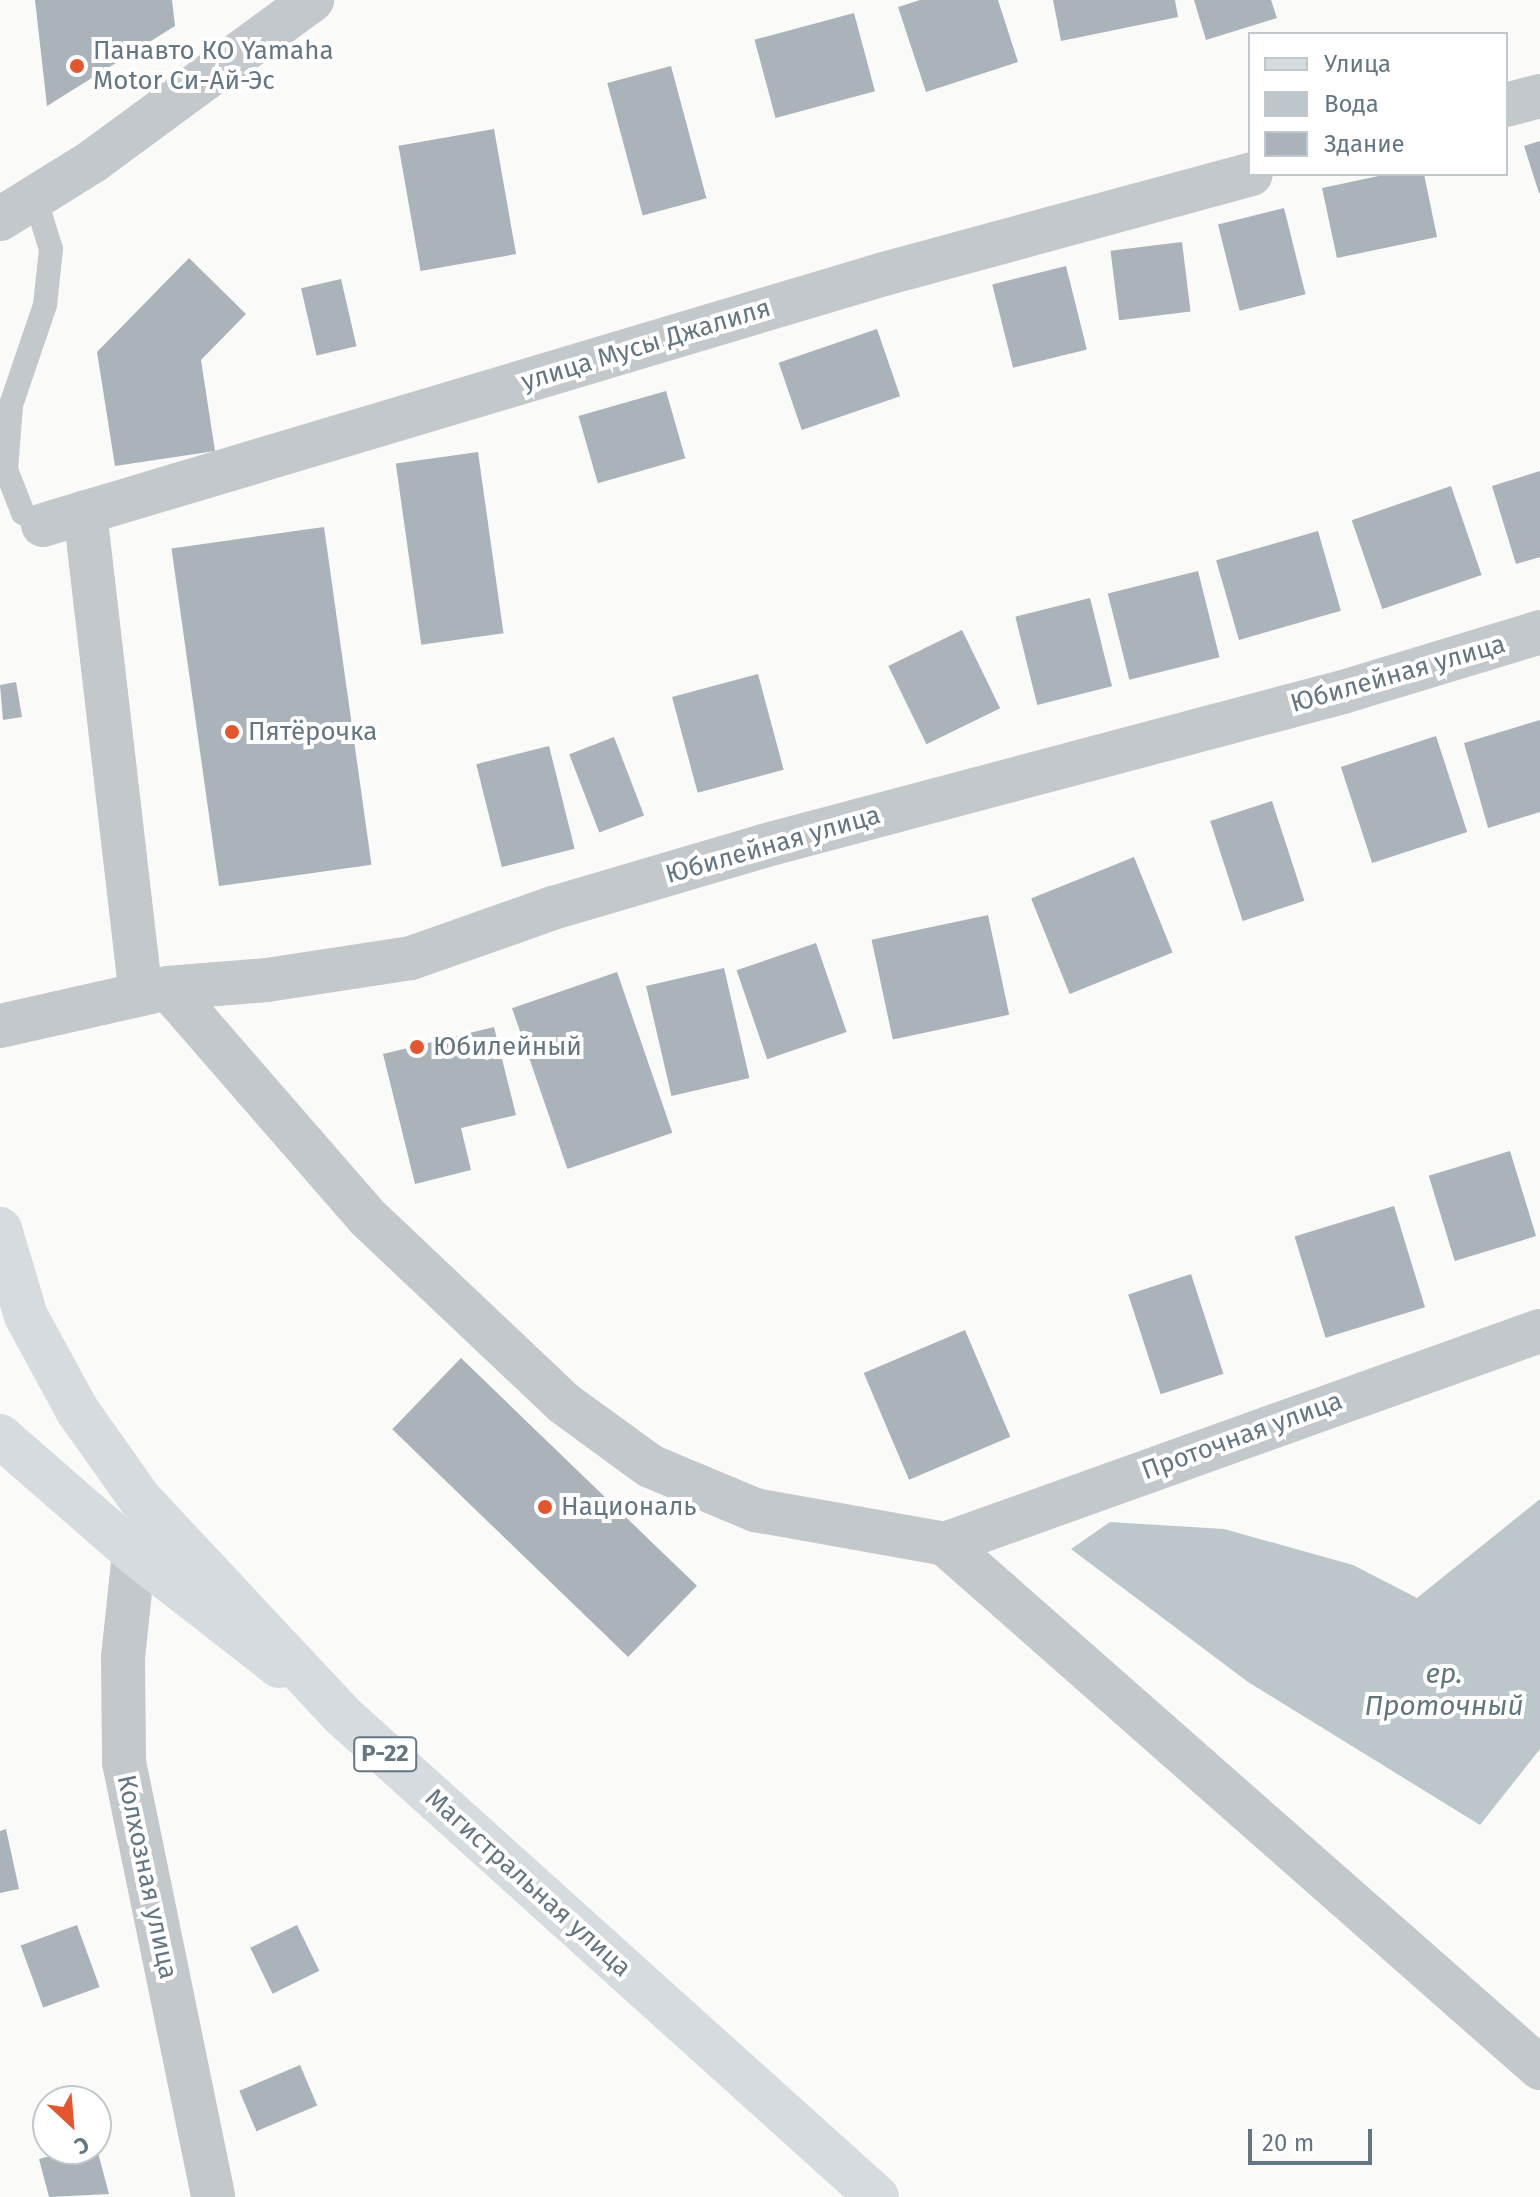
<!DOCTYPE html>
<meta charset="utf-8">
<style>
body{margin:0}
#map{position:relative;width:1540px;height:2197px;overflow:hidden;background:#fafaf8;font-family:"Fira Sans",sans-serif}
div>[style]{position:absolute}
.water>*{inset:0;background:#bbc7cb}
.building>*{inset:0;background:#aab3b9;transform-origin:0 0}
.service>*{height:24px;margin:-12px;padding:0 12px;transform-origin:12px;border-radius:12px;background:#c3c8cc}
.minor>*{height:44px;margin:-22px;padding:0 22px;transform-origin:22px;border-radius:22px;background:#c3c8cc}
.secondary>*{height:44px;margin:-22px;padding:0 22px;transform-origin:22px;border-radius:22px;background:#d6dbdf}
.trunk>*{height:44px;margin:-22px;padding:0 22px;transform-origin:22px;border-radius:22px;background:#d6dbdf}
.dots>*{width:22px;height:22px;translate:-50% -50%;box-sizing:border-box;border:4px solid #fff;border-radius:50%}
span{translate:-50% -50%;white-space:nowrap;text-align:center;line-height:1.15;-webkit-text-stroke:8px #fff;paint-order:stroke}
.shield-label span{padding:2px 6px;background:#fff;border:2px solid;border-radius:6px;-webkit-text-stroke-width:0}
.shield-label{font-size:24px;color:#657683;font-weight:700}
.poi-label{font-size:26px;color:#657683}
.left{translate:0 -50%;text-align:left}
.street-label{font-size:26px;color:#657683}
.water-label{font-size:28px;color:#60757c;font-style:italic}
.legend{position:absolute;left:1248px;top:32px;width:260px;height:144px;box-sizing:border-box;background:#fff;border:2px solid #c1c8cd;margin:0;padding:10px 14px;list-style:none;font-size:24px;color:#657683}
.legend li{display:flex;align-items:center;gap:16px;height:40px}
.legend b{width:40px;border:2px solid #c1c8cd}
.north{position:absolute;left:32px;top:2085px;width:80px;height:80px;box-sizing:border-box;background:#fff;border:2px solid #c1c8cd;border-radius:50%;rotate:154deg;font-size:22px;font-weight:700;line-height:32px;text-align:center;color:#657683}
.north::after{content:'';display:block;margin:auto;width:28px;height:36px;background:#e4572e;clip-path:polygon(50% 0,100% 100%,50% 72%,0 100%)}
.scale{position:absolute;left:1248px;top:2129px;width:124px;height:36px;box-sizing:border-box;border:4px solid #657683;border-top:0;padding-left:10px;font-size:24px;line-height:28px;white-space:nowrap;color:#657683;-webkit-text-stroke:6px #fff;paint-order:stroke}
</style>
<div id="map">
<div class="water">
<div style="clip-path:polygon(1540px 1499px,1540px 1749px,1480px 1825px,1248px 1682px,1071px 1549px,1110px 1522px,1224px 1529px,1353px 1565px,1417px 1598px)"></div>
</div>
<div class="building">
<div style="clip-path:polygon(35px 0,172px 0,175px 26px,47px 106px)"></div>
<div style="clip-path:polygon(920px 0,998px 0,1018px 62px,926px 92px,898px 7px)"></div>
<div style="clip-path:polygon(1053px 0,1175px 0,1178px 17px,1061px 41px)"></div>
<div style="clip-path:polygon(1194px 0,1271px 0,1277px 18px,1206px 40px)"></div>
<div style="left:854px;top:13px;width:81px;height:103px;rotate:75deg"></div>
<div style="left:671px;top:66px;width:137px;height:66px;rotate:75deg"></div>
<div style="left:494px;top:129px;width:127px;height:97px;rotate:80deg"></div>
<div style="clip-path:polygon(1540px 141px,1540px 193px,1539px 193px,1524px 146px)"></div>
<div style="clip-path:polygon(1388px 174px,1424px 174px,1437px 237px,1337px 258px,1322px 188px)"></div>
<div style="left:1284px;top:208px;width:89px;height:68px;rotate:76deg"></div>
<div style="left:1182px;top:242px;width:70px;height:72px;rotate:83deg"></div>
<div style="clip-path:polygon(189px 258px,246px 314px,201px 360px,215px 451px,115px 466px,97px 352px)"></div>
<div style="left:1066px;top:266px;width:86px;height:76px;rotate:76deg"></div>
<div style="left:341px;top:279px;width:69px;height:41px;rotate:77deg"></div>
<div style="left:877px;top:329px;width:71px;height:104px;rotate:71deg"></div>
<div style="left:666px;top:391px;width:70px;height:91px;rotate:74deg"></div>
<div style="left:478px;top:452px;width:183px;height:83px;rotate:82deg"></div>
<div style="clip-path:polygon(1540px 471px,1540px 557px,1516px 564px,1492px 486px)"></div>
<div style="left:1451px;top:486px;width:94px;height:105px;rotate:71deg"></div>
<div style="left:324px;top:527px;width:341px;height:154px;rotate:82deg"></div>
<div style="left:1318px;top:531px;width:83px;height:106px;rotate:74deg"></div>
<div style="left:1198px;top:571px;width:89px;height:93px;rotate:76deg"></div>
<div style="left:1090px;top:598px;width:91px;height:77px;rotate:76deg"></div>
<div style="left:962px;top:630px;width:87px;height:82px;rotate:64deg"></div>
<div style="left:758px;top:674px;width:99px;height:89px;rotate:75deg"></div>
<div style="clip-path:polygon(16px 682px,22px 717px,3px 720px,0 685px)"></div>
<div style="clip-path:polygon(1540px 720px,1540px 812px,1488px 828px,1464px 743px)"></div>
<div style="left:1436px;top:736px;width:101px;height:100px;rotate:72deg"></div>
<div style="left:614px;top:737px;width:84px;height:48px;rotate:69deg"></div>
<div style="left:549px;top:746px;width:106px;height:75px;rotate:76deg"></div>
<div style="left:1272px;top:801px;width:105px;height:65px;rotate:72deg"></div>
<div style="left:1134px;top:857px;width:103px;height:111px;rotate:68deg"></div>
<div style="left:988px;top:915px;width:102px;height:119px;rotate:78deg"></div>
<div style="left:816px;top:943px;width:94px;height:84px;rotate:71deg"></div>
<div style="left:724px;top:968px;width:113px;height:80px;rotate:77deg"></div>
<div style="left:617px;top:972px;width:170px;height:111px;rotate:71deg"></div>
<div style="clip-path:polygon(494px 1027px,516px 1115px,461px 1128px,471px 1170px,415px 1184px,383px 1054px)"></div>
<div style="left:1510px;top:1151px;width:89px;height:85px;rotate:73deg"></div>
<div style="left:1394px;top:1206px;width:106px;height:104px;rotate:73deg"></div>
<div style="left:1191px;top:1274px;width:105px;height:66px;rotate:72deg"></div>
<div style="left:965px;top:1330px;width:116px;height:110px;rotate:67deg"></div>
<div style="left:461px;top:1358px;width:328px;height:99px;rotate:44deg"></div>
<div style="clip-path:polygon(6px 1829px,19px 1889px,0 1893px,0 1831px)"></div>
<div style="left:77px;top:1925px;width:66px;height:60px;rotate:70deg"></div>
<div style="left:297px;top:1925px;width:51px;height:52px;rotate:64deg"></div>
<div style="left:300px;top:2065px;width:44px;height:66px;rotate:67deg"></div>
<div style="clip-path:polygon(77px 2149px,97px 2149px,109px 2194px,49px 2197px,39px 2159px)"></div>
</div>
<div class="service">
<div style="left:35px;top:198px;width:53px;rotate:72.6deg"></div>
<div style="left:51px;top:249px;width:56px;rotate:96.1deg"></div>
<div style="left:45px;top:305px;width:106px;rotate:108.8deg"></div>
<div style="left:11px;top:405px;width:65px;rotate:94.4deg"></div>
<div style="left:6px;top:470px;width:46px;rotate:68.4deg"></div>
<div style="left:23px;top:513px;width:23px;rotate:31deg"></div>
</div>
<div class="minor">
<div style="left:1506px;top:105px;width:35px;rotate:-15deg"></div>
<div style="left:0;top:219px;width:110px;rotate:-31.9deg"></div>
<div style="left:93px;top:161px;width:272px;rotate:-36.3deg"></div>
<div style="left:85px;top:512px;width:485px;rotate:83.4deg"></div>
<div style="left:43px;top:525px;width:878px;rotate:-16.62deg"></div>
<div style="left:884px;top:274px;width:380px;rotate:-15.2deg"></div>
<div style="left:168px;top:988px;width:303px;rotate:49deg"></div>
<div style="left:367px;top:1217px;width:272px;rotate:43.4deg"></div>
<div style="left:565px;top:1404px;width:105px;rotate:36.1deg"></div>
<div style="left:650px;top:1466px;width:114px;rotate:22.7deg"></div>
<div style="left:755px;top:1510px;width:193px;rotate:10.1deg"></div>
<div style="left:945px;top:1544px;width:793px;rotate:41.37deg"></div>
<div style="left:0;top:1026px;width:172px;rotate:-12.7deg"></div>
<div style="left:168px;top:988px;width:99px;rotate:-4.6deg"></div>
<div style="left:267px;top:980px;width:146px;rotate:-8.7deg"></div>
<div style="left:411px;top:958px;width:151px;rotate:-19.4deg"></div>
<div style="left:553px;top:908px;width:219px;rotate:-16.4deg"></div>
<div style="left:763px;top:846px;width:600px;rotate:-14.87deg"></div>
<div style="left:1343px;top:692px;width:206px;rotate:-16.9deg"></div>
<div style="left:945px;top:1544px;width:632px;rotate:-19.7deg"></div>
<div style="left:134px;top:1553px;width:106px;rotate:96deg"></div>
<div style="left:123px;top:1658px;width:104px;rotate:89.4deg"></div>
<div style="left:124px;top:1762px;width:444px;rotate:78.4deg"></div>
</div>
<div class="secondary">
<div style="left:0;top:1436px;width:178px;rotate:41.1deg"></div>
<div style="left:134px;top:1553px;width:184px;rotate:37.9deg"></div>
</div>
<div class="trunk">
<div style="left:0;top:1229px;width:91px;rotate:73.4deg"></div>
<div style="left:26px;top:1316px;width:107px;rotate:61.5deg"></div>
<div style="left:77px;top:1410px;width:109px;rotate:54.7deg"></div>
<div style="left:140px;top:1499px;width:296px;rotate:46.9deg"></div>
<div style="left:342px;top:1715px;width:720px;rotate:42.02deg"></div>
</div>
<div class="dots">
<div style="left:77px;top:66px;background:#e4572e"></div>
<div style="left:232px;top:732px;background:#e4572e"></div>
<div style="left:417px;top:1047px;background:#e4572e"></div>
<div style="left:545px;top:1507px;background:#e4572e"></div>
</div>
<div class="shield-label">
<span style="left:385px;top:1754px">Р-22</span>
</div>
<div class="poi-label">
<span class="left" style="left:93px;top:66px">Панавто КО Yamaha<br>Motor Си-Ай-Эс</span>
<span class="left" style="left:248px;top:732px">Пятёрочка</span>
<span class="left" style="left:433px;top:1047px">Юбилейный</span>
<span class="left" style="left:561px;top:1507px">Националь</span>
</div>
<div class="street-label">
<span style="left:646px;top:345px;rotate:-17deg">улица Мусы Джалиля</span>
<span style="left:1398px;top:674px;rotate:-16deg">Юбилейная улица</span>
<span style="left:773px;top:845px;rotate:-16deg">Юбилейная улица</span>
<span style="left:1242px;top:1436px;rotate:-20deg">Проточная улица</span>
<span style="left:147px;top:1877px;rotate:78deg">Колхозная улица</span>
<span style="left:528px;top:1883px;rotate:42deg">Магистральная улица</span>
</div>
<div class="water-label">
<span style="left:1444px;top:1690px">ер.<br>Проточный</span>
</div>
<ul class="legend">
<li><b style="height:10px;background:#d6dbdf"></b>Улица</li>
<li><b style="height:22px;background:#bbc7cb"></b>Вода</li>
<li><b style="height:22px;background:#aab3b9"></b>Здание</li>
</ul>
<div class="north">С</div>
<div class="scale">20 m</div>
</div>
